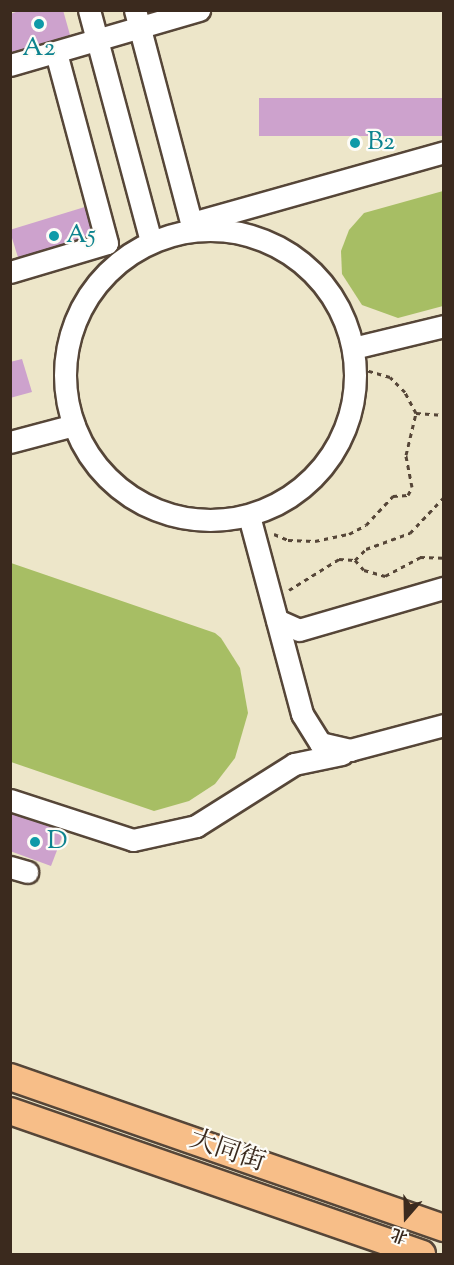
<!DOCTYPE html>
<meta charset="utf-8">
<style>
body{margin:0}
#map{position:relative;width:454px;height:1265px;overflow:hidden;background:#ede6c9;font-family:"Sorts Mill Goudy","Noto Serif SC",serif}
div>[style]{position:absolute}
.green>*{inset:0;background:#a7be64}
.building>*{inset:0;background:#cda2cd;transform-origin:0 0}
.path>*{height:3px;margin-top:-1.5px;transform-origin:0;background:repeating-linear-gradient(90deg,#564638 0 4.5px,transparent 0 9px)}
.roads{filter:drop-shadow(2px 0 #564638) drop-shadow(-2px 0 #564638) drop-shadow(0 2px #564638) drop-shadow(0 -2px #564638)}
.minor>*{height:21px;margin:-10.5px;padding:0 10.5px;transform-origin:10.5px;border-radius:10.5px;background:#fff}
.minor>.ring{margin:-10.5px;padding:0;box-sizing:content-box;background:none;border:21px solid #fff;border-radius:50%}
.major>*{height:26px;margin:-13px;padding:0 13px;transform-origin:13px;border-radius:13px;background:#f7be88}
.dots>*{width:16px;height:16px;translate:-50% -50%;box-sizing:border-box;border:3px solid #fdfcf7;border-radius:50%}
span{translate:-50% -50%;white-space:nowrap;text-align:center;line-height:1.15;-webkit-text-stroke:4.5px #fdfcf7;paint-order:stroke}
.culture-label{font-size:26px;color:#0d838f}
.left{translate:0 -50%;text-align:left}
.street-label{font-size:26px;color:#3b2a1e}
.frame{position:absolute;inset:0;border:12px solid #3b2a1e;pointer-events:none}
.north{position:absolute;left:376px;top:1187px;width:60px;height:60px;-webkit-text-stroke:4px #fdfcf7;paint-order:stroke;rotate:200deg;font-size:16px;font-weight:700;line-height:24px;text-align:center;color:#3b2a1e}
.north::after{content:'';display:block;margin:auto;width:21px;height:27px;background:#3b2a1e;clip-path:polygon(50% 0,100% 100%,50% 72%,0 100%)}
</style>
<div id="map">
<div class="green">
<div style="clip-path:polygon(443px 191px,443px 306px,398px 318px,362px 305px,342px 274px,341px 251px,349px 230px,364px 213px)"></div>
<div style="clip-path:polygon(11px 563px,215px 633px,221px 638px,240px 668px,248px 713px,235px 758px,215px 784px,189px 801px,154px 811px,11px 762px)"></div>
</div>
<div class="building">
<div style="clip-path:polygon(22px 10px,63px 10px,70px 35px,10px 53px,10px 14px)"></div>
<div style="left:444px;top:98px;width:38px;height:185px;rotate:90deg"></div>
<div style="left:88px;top:206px;width:38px;height:82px;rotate:73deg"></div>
<div style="clip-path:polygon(22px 359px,32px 392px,10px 398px,10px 362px)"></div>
<div style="clip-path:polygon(10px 812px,64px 832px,51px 866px,10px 851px)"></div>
</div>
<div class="path">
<div style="left:416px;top:413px;width:28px;rotate:4deg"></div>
<div style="left:274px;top:534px;width:15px;rotate:23deg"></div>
<div style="left:288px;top:540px;width:27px;rotate:2deg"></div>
<div style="left:315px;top:541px;width:35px;rotate:-12deg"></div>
<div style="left:349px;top:534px;width:19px;rotate:-28deg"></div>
<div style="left:366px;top:525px;width:40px;rotate:-47deg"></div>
<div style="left:393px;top:496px;width:15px;rotate:-4deg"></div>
<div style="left:408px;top:495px;width:9px;rotate:-63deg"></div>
<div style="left:412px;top:487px;width:33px;rotate:-101deg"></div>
<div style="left:406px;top:455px;width:43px;rotate:-76.6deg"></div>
<div style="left:416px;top:413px;width:24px;rotate:-118deg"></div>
<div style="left:405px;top:392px;width:21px;rotate:-135deg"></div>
<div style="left:390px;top:377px;width:32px;rotate:-164deg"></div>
<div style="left:355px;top:560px;width:16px;rotate:-45deg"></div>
<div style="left:366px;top:549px;width:47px;rotate:-20deg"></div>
<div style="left:410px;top:533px;width:50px;rotate:-46.6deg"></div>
<div style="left:289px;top:590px;width:59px;rotate:-31.8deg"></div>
<div style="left:339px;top:559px;width:16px;rotate:4deg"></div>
<div style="left:355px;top:560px;width:13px;rotate:48deg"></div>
<div style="left:364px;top:570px;width:22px;rotate:16deg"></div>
<div style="left:385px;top:576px;width:40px;rotate:-28deg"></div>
<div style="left:420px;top:557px;width:24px;rotate:2deg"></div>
</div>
<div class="roads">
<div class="minor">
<div style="left:89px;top:10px;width:239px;rotate:75deg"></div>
<div style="left:135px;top:10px;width:227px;rotate:75.2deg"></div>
<div style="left:10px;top:65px;width:197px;rotate:-16.2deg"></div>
<div style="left:192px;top:223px;width:262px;rotate:-15.7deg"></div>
<div class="ring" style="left:65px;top:230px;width:269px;height:269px"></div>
<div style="left:10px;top:272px;width:101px;rotate:-16.6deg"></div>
<div style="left:107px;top:243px;width:197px;rotate:-105deg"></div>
<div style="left:353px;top:348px;width:94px;rotate:-13.6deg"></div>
<div style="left:10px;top:442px;width:66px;rotate:-14.9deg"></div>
<div style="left:249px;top:516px;width:205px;rotate:75deg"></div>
<div style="left:302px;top:714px;width:34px;rotate:58deg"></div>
<div style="left:320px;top:743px;width:31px;rotate:13deg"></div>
<div style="left:350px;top:750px;width:97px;rotate:-14.9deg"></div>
<div style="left:277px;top:620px;width:24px;rotate:24deg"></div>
<div style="left:299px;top:630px;width:151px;rotate:-16.2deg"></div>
<div style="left:10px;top:800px;width:129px;rotate:18deg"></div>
<div style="left:133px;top:840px;width:65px;rotate:-12.5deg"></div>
<div style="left:196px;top:826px;width:116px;rotate:-32.3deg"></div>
<div style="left:294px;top:764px;width:49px;rotate:-11.8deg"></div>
<div style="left:10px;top:867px;width:18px;rotate:16deg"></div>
</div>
<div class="major">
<div style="left:10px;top:1077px;width:460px;rotate:19.2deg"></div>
<div style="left:10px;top:1111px;width:436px;rotate:19.1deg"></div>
</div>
</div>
<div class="dots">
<div style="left:39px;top:24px;background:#0f9aa8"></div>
<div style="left:355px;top:143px;background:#0f9aa8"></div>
<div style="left:54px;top:236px;background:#0f9aa8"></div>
<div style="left:35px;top:842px;background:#0f9aa8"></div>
</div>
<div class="culture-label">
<span style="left:39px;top:49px">A2</span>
<span class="left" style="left:367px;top:143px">B2</span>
<span class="left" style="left:66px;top:236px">A5</span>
<span class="left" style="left:47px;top:842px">D</span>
</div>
<div class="street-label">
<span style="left:227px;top:1152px;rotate:19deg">大同街</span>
</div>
<div class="frame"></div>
<div class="north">北</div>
</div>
